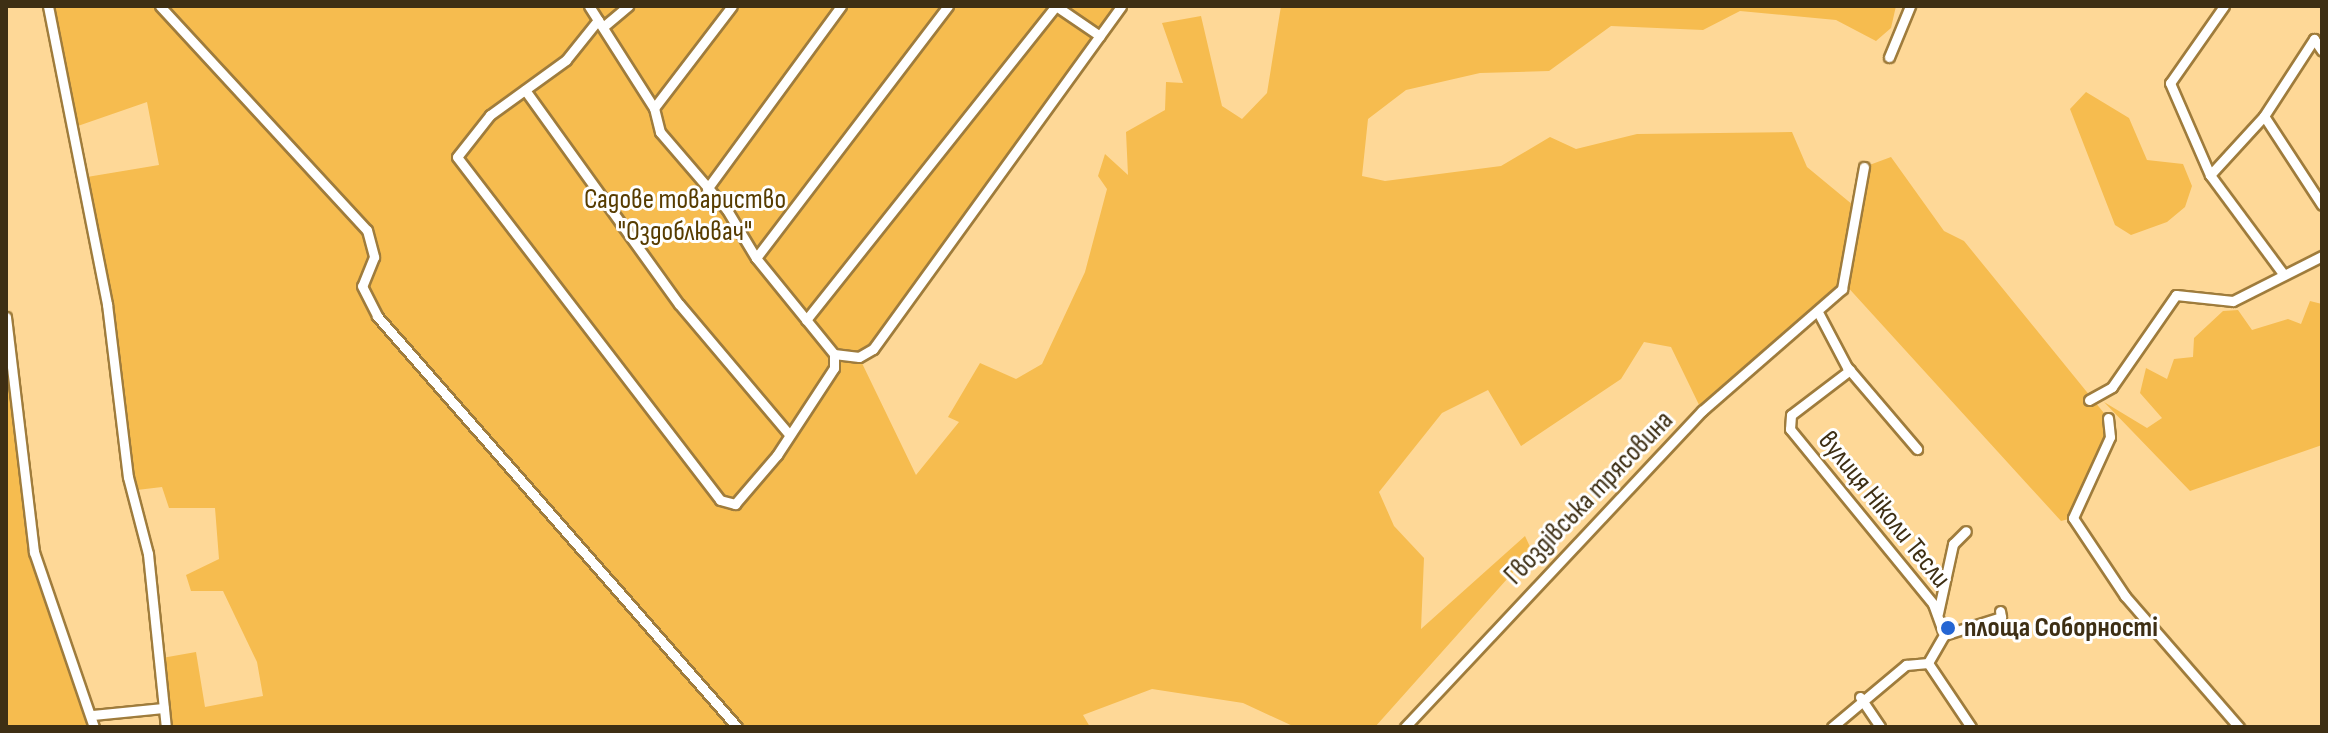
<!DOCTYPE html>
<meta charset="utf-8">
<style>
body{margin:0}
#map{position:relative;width:2328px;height:733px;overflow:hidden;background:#fed897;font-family:"Sofia Sans Condensed",sans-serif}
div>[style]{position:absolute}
.green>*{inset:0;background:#f6bc4f}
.roads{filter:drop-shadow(2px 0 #9f7c3c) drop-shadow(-2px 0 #9f7c3c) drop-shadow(0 2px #9f7c3c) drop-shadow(0 -2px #9f7c3c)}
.minor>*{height:9px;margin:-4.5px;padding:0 4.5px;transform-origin:4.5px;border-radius:4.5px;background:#fff}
.dots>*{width:22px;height:22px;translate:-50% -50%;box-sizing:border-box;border:4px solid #fff;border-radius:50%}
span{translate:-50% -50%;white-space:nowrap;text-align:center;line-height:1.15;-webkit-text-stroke:6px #fff;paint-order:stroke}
.park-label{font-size:28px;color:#573c00}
.street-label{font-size:28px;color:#3e2f14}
.poi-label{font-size:28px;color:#3e2f14;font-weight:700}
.left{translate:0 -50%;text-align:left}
.frame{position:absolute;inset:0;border:8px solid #3e2f14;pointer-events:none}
</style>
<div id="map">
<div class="green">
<div style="clip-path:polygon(51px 6px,1121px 6px,873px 349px,859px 357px,916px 475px,959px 422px,948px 417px,980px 363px,1016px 379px,1042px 364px,1085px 272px,1107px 189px,1098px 176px,1105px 154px,1128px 175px,1126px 132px,1165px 110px,1166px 82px,1183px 83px,1162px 23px,1201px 16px,1222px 106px,1242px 119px,1267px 93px,1281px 6px,1896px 6px,1891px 28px,1876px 41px,1836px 20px,1740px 11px,1703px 30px,1611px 26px,1549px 71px,1480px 73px,1406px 90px,1368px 119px,1362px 176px,1385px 181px,1501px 166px,1550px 137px,1576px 149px,1637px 134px,1792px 132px,1807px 167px,1859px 210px,1864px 167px,1891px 157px,1944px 231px,1964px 241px,2108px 418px,2110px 437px,2073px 518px,2061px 521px,1844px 283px,1702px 411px,1671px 347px,1644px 342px,1621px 379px,1521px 446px,1488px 390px,1442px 413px,1379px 492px,1394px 526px,1424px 558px,1421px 629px,1525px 536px,1532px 551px,1375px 727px,1295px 727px,1243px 703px,1152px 689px,1083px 715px,1090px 727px,166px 727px,162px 658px,196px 652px,205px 707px,263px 696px,257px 662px,223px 591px,191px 591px,186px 575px,219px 559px,215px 508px,169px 508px,162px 487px,137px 490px,128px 477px,107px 304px,81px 178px,159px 165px,147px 102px,72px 128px)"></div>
<div style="clip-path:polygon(2086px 92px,2129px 118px,2147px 160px,2183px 164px,2192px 186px,2185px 207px,2167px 222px,2131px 235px,2115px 225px,2070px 109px)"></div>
<div style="clip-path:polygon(2310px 301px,2322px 304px,2322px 445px,2190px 491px,2104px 402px,2147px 428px,2162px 418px,2140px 393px,2146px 368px,2167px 379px,2174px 359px,2193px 357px,2194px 338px,2223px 311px,2238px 310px,2252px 330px,2288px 319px,2301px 324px)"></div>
<div style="clip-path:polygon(6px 317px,34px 552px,94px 727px,6px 727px)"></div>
</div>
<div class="roads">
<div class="minor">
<div style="left:48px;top:6px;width:304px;rotate:78.8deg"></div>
<div style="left:107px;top:304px;width:174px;rotate:83.1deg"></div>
<div style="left:128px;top:477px;width:80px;rotate:75.4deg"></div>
<div style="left:148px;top:554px;width:174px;rotate:84.1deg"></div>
<div style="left:160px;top:6px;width:305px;rotate:47.3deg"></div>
<div style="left:367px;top:230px;width:28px;rotate:75deg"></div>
<div style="left:374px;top:257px;width:31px;rotate:112deg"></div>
<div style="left:362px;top:286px;width:34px;rotate:63deg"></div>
<div style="left:377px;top:316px;width:546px;rotate:48.78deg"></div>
<div style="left:589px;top:6px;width:121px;rotate:57.5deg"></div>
<div style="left:654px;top:108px;width:25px;rotate:76deg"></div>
<div style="left:660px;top:132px;width:103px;rotate:49.3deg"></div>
<div style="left:727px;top:210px;width:56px;rotate:58.9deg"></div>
<div style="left:756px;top:258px;width:124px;rotate:50.9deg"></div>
<div style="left:834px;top:354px;width:25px;rotate:7deg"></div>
<div style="left:859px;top:357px;width:16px;rotate:-30deg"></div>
<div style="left:873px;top:349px;width:423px;rotate:-54.1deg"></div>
<div style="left:1056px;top:6px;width:53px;rotate:34.3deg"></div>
<div style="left:2224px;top:6px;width:94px;rotate:125deg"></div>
<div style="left:2170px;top:83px;width:100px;rotate:66.5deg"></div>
<div style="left:2210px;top:175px;width:124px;rotate:53.5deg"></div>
<div style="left:598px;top:20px;width:51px;rotate:128.7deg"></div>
<div style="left:566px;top:60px;width:94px;rotate:144.1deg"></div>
<div style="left:490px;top:115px;width:53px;rotate:128.2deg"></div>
<div style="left:457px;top:157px;width:432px;rotate:52.5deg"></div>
<div style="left:720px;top:500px;width:16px;rotate:15deg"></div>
<div style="left:735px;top:504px;width:65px;rotate:-49.4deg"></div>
<div style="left:777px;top:455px;width:104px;rotate:-56.8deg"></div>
<div style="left:834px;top:368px;width:14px;rotate:-90deg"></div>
<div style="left:603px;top:27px;width:33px;rotate:-40deg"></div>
<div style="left:1889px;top:57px;width:55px;rotate:-67.6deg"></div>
<div style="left:525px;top:90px;width:264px;rotate:54.3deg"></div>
<div style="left:679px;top:304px;width:169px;rotate:49.8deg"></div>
<div style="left:654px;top:108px;width:128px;rotate:-52.6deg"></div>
<div style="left:2264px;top:116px;width:92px;rotate:-57deg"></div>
<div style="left:2314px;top:39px;width:14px;rotate:56deg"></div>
<div style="left:2210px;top:175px;width:80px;rotate:-47.5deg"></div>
<div style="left:2264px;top:116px;width:106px;rotate:56.9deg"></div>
<div style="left:707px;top:189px;width:227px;rotate:-53.8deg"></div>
<div style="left:756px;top:258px;width:317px;rotate:-52.7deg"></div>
<div style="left:1819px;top:314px;width:60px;rotate:62.2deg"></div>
<div style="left:1847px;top:367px;width:108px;rotate:49.5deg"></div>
<div style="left:6px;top:317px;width:237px;rotate:83.2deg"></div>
<div style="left:34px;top:552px;width:185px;rotate:71.1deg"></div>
<div style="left:806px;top:320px;width:401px;rotate:-51.5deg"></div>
<div style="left:1850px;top:370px;width:74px;rotate:142.7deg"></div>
<div style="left:1791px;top:415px;width:14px;rotate:94deg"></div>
<div style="left:1790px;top:429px;width:226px;rotate:50.7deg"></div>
<div style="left:1933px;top:604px;width:33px;rotate:70deg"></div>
<div style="left:1944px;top:635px;width:32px;rotate:120deg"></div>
<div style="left:2089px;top:400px;width:26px;rotate:-29deg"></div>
<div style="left:2112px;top:387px;width:112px;rotate:-55.2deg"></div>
<div style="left:2176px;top:295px;width:57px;rotate:6deg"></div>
<div style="left:2233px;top:301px;width:100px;rotate:-26.8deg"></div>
<div style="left:2108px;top:418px;width:19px;rotate:84deg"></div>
<div style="left:2110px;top:437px;width:89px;rotate:114.6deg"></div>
<div style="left:2073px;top:518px;width:94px;rotate:56.3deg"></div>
<div style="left:2125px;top:596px;width:174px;rotate:49deg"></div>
<div style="left:1938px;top:613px;width:71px;rotate:-77.7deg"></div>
<div style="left:1953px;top:544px;width:18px;rotate:-45deg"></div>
<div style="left:1944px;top:635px;width:60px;rotate:-17.5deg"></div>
<div style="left:2001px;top:617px;width:6px;rotate:-99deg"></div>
<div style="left:1860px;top:697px;width:36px;rotate:56deg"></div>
<div style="left:92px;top:715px;width:72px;rotate:-5.6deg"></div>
<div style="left:1405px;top:727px;width:434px;rotate:-46.8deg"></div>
<div style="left:1702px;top:411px;width:186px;rotate:-41.1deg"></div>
<div style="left:1842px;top:289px;width:124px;rotate:-79.8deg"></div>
<div style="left:1832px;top:727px;width:97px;rotate:-40deg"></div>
<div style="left:1906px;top:665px;width:22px;rotate:-5deg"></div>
<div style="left:1928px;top:663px;width:77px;rotate:56.1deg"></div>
</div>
</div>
<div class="dots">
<div style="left:1948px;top:628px;background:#2566d3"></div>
</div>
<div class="park-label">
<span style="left:685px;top:216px">Садове товариство<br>"Оздоблювач"</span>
</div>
<div class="street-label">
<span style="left:1589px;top:498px;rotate:-46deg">Гвоздівська трясовина</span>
<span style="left:1884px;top:510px;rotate:51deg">вулиця Ніколи Тесли</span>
</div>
<div class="poi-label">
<span class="left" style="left:1964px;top:628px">площа Соборності</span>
</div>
<div class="frame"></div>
</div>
